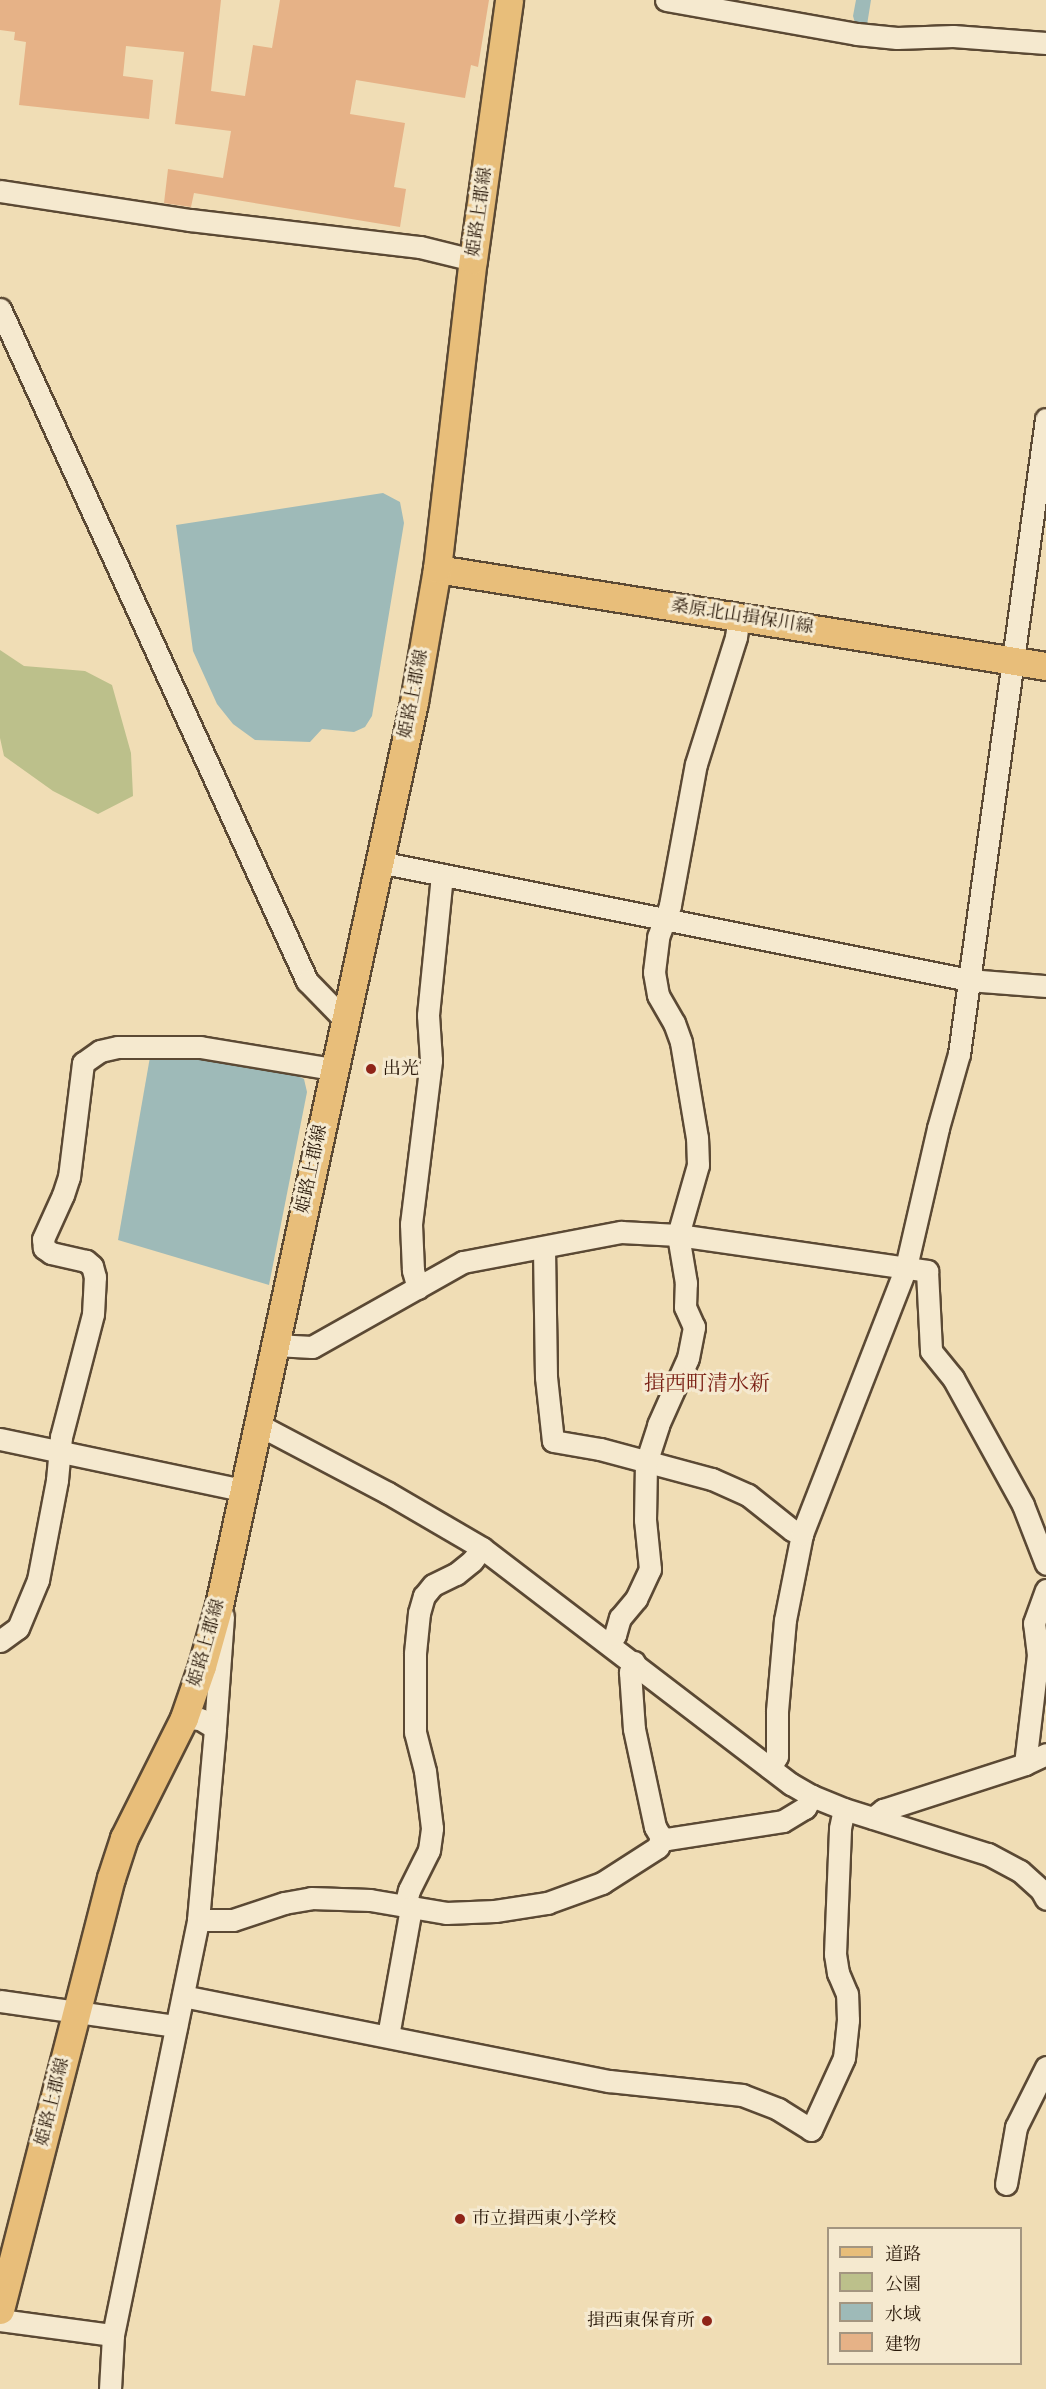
<!DOCTYPE html>
<meta charset="utf-8">
<style>
body{margin:0}
#map{position:relative;width:1046px;height:2389px;overflow:hidden;background:#f0ddb5;font-family:"IM FELL DW Pica","Noto Serif JP",serif}
div>[style]{position:absolute}
.green>*{inset:0;background:#bcc08b}
.water>*{inset:0;background:#9ebab8}
.building>*{inset:0;background:#e6b287}
.roads{filter:drop-shadow(2px 0 #5b4934) drop-shadow(-2px 0 #5b4934) drop-shadow(0 2px #5b4934) drop-shadow(0 -2px #5b4934)}
.minor>*{height:21px;margin:-10.5px;padding:0 10.5px;transform-origin:10.5px;border-radius:10.5px;background:#f5e9cf}
.major>*{height:27px;margin:-13.5px;padding:0 13.5px;transform-origin:13.5px;border-radius:13.5px;background:#e8be7a}
.dots>*{width:16px;height:16px;translate:-50% -50%;box-sizing:border-box;border:3px solid #f5e9cf;border-radius:50%}
span{translate:-50% -50%;white-space:nowrap;text-align:center;line-height:1.15;-webkit-text-stroke:6px #f5e9cf;paint-order:stroke}
.street-label{font-size:18px;color:#291809}
.poi-label{font-size:18px;color:#291809}
.left{translate:0 -50%;text-align:left}
.right{translate:-100% -50%;text-align:right}
.quarter-label{font-size:21px;color:#7a1f14}
.legend{position:absolute;left:827px;top:2227px;width:195px;height:138px;box-sizing:border-box;background:#f5e9cf;border:2px solid #a39580;margin:0;padding:8px 10px;list-style:none;font-size:18px;color:#291809}
.legend li{display:flex;align-items:center;gap:12px;height:30px}
.legend b{width:30px;border:2px solid #a39580}
</style>
<div id="map">
<div class="green">
<div style="clip-path:polygon(0 650px,24px 666px,85px 671px,112px 685px,131px 753px,133px 796px,98px 814px,53px 791px,4px 756px,0 738px)"></div>
</div>
<div class="water">
<div style="clip-path:polygon(856px 0,871px 0,867px 25px,855px 23px,853px 16px)"></div>
<div style="clip-path:polygon(383px 493px,400px 502px,404px 523px,372px 716px,365px 727px,354px 732px,322px 729px,310px 742px,255px 740px,233px 724px,217px 704px,193px 651px,176px 525px)"></div>
<div style="clip-path:polygon(202px 1056px,292px 1073px,304px 1079px,307px 1092px,269px 1285px,118px 1240px,150px 1057px)"></div>
</div>
<div class="building">
<div style="clip-path:polygon(0 0,221px 0,211px 91px,245px 96px,253px 45px,272px 48px,280px 0,489px 0,478px 67px,471px 65px,465px 98px,356px 80px,350px 114px,405px 123px,394px 187px,406px 189px,400px 227px,194px 193px,191px 207px,164px 203px,168px 169px,223px 178px,231px 131px,175px 124px,184px 52px,126px 46px,123px 76px,153px 80px,149px 119px,19px 105px,26px 42px,14px 40px,15px 32px,0 30px)"></div>
</div>
<div class="roads">
<div class="minor">
<div style="left:666px;top:0;width:194px;rotate:10.1deg"></div>
<div style="left:857px;top:34px;width:40px;rotate:5.7deg"></div>
<div style="left:897px;top:38px;width:56px;rotate:-2deg"></div>
<div style="left:953px;top:36px;width:93px;rotate:4.3deg"></div>
<div style="left:0;top:191px;width:192px;rotate:8.7deg"></div>
<div style="left:190px;top:220px;width:232px;rotate:6.7deg"></div>
<div style="left:420px;top:247px;width:55px;rotate:13.8deg"></div>
<div style="left:0;top:309px;width:739px;rotate:65.45deg"></div>
<div style="left:307px;top:981px;width:53px;rotate:45.8deg"></div>
<div style="left:379px;top:862px;width:602px;rotate:11.31deg"></div>
<div style="left:969px;top:980px;width:77px;rotate:4.5deg"></div>
<div style="left:544px;top:1249px;width:128px;rotate:89.1deg"></div>
<div style="left:546px;top:1377px;width:64px;rotate:83.8deg"></div>
<div style="left:553px;top:1441px;width:48px;rotate:9.7deg"></div>
<div style="left:600px;top:1449px;width:116px;rotate:15deg"></div>
<div style="left:712px;top:1479px;width:39px;rotate:24deg"></div>
<div style="left:748px;top:1495px;width:56px;rotate:38.5deg"></div>
<div style="left:792px;top:1530px;width:11px;rotate:22deg"></div>
<div style="left:418px;top:1288px;width:19px;rotate:-106deg"></div>
<div style="left:413px;top:1270px;width:46px;rotate:-92.5deg"></div>
<div style="left:411px;top:1224px;width:165px;rotate:-83deg"></div>
<div style="left:431px;top:1060px;width:45px;rotate:-93.8deg"></div>
<div style="left:428px;top:1015px;width:141px;rotate:-84.3deg"></div>
<div style="left:275px;top:1345px;width:37px;rotate:3deg"></div>
<div style="left:312px;top:1347px;width:173px;rotate:-29.4deg"></div>
<div style="left:463px;top:1262px;width:161px;rotate:-10.8deg"></div>
<div style="left:621px;top:1232px;width:57px;rotate:3deg"></div>
<div style="left:678px;top:1235px;width:252px;rotate:8.2deg"></div>
<div style="left:927px;top:1271px;width:80px;rotate:87.1deg"></div>
<div style="left:931px;top:1351px;width:35px;rotate:51deg"></div>
<div style="left:953px;top:1378px;width:145px;rotate:61.1deg"></div>
<div style="left:1023px;top:1505px;width:63px;rotate:68.7deg"></div>
<div style="left:257px;top:1424px;width:148px;rotate:27.8deg"></div>
<div style="left:388px;top:1493px;width:109px;rotate:30.3deg"></div>
<div style="left:482px;top:1548px;width:389px;rotate:37.4deg"></div>
<div style="left:791px;top:1784px;width:24px;rotate:30deg"></div>
<div style="left:812px;top:1796px;width:35px;rotate:22deg"></div>
<div style="left:844px;top:1809px;width:151px;rotate:17.4deg"></div>
<div style="left:988px;top:1854px;width:36px;rotate:28deg"></div>
<div style="left:1020px;top:1871px;width:28px;rotate:42deg"></div>
<div style="left:1041px;top:1890px;width:10px;rotate:61deg"></div>
<div style="left:0;top:1439px;width:248px;rotate:11.9deg"></div>
<div style="left:0;top:1641px;width:22px;rotate:-36deg"></div>
<div style="left:18px;top:1628px;width:52px;rotate:-67.4deg"></div>
<div style="left:38px;top:1580px;width:102px;rotate:-79.2deg"></div>
<div style="left:57px;top:1480px;width:43px;rotate:-84.7deg"></div>
<div style="left:61px;top:1437px;width:127px;rotate:-75.4deg"></div>
<div style="left:93px;top:1314px;width:37px;rotate:-87deg"></div>
<div style="left:95px;top:1277px;width:11px;rotate:-105deg"></div>
<div style="left:92px;top:1266px;width:8px;rotate:-140deg"></div>
<div style="left:86px;top:1261px;width:36px;rotate:-167deg"></div>
<div style="left:51px;top:1253px;width:9px;rotate:-144deg"></div>
<div style="left:44px;top:1248px;width:9px;rotate:-96deg"></div>
<div style="left:43px;top:1239px;width:48px;rotate:-65.6deg"></div>
<div style="left:63px;top:1195px;width:19px;rotate:-72deg"></div>
<div style="left:69px;top:1177px;width:115px;rotate:-83deg"></div>
<div style="left:83px;top:1063px;width:21px;rotate:-35deg"></div>
<div style="left:100px;top:1051px;width:18px;rotate:-13deg"></div>
<div style="left:118px;top:1047px;width:82px"></div>
<div style="left:200px;top:1047px;width:135px;rotate:9.4deg"></div>
<div style="left:609px;top:1643px;width:10px;rotate:-53deg"></div>
<div style="left:615px;top:1635px;width:18px;rotate:-74deg"></div>
<div style="left:620px;top:1618px;width:25px;rotate:-50deg"></div>
<div style="left:636px;top:1599px;width:33px;rotate:-65deg"></div>
<div style="left:650px;top:1569px;width:49px;rotate:-95.8deg"></div>
<div style="left:645px;top:1520px;width:57px;rotate:-89deg"></div>
<div style="left:646px;top:1463px;width:40px;rotate:-72deg"></div>
<div style="left:658px;top:1425px;width:73px;rotate:-65.9deg"></div>
<div style="left:688px;top:1358px;width:32px;rotate:-79deg"></div>
<div style="left:694px;top:1327px;width:22px;rotate:-114deg"></div>
<div style="left:685px;top:1307px;width:24px;rotate:-88deg"></div>
<div style="left:686px;top:1283px;width:49px;rotate:-99.5deg"></div>
<div style="left:678px;top:1235px;width:73px;rotate:-74.1deg"></div>
<div style="left:698px;top:1165px;width:27px;rotate:-92deg"></div>
<div style="left:697px;top:1138px;width:97px;rotate:-99.5deg"></div>
<div style="left:681px;top:1042px;width:20px;rotate:-110deg"></div>
<div style="left:674px;top:1023px;width:32px;rotate:-120deg"></div>
<div style="left:658px;top:995px;width:23px;rotate:-100deg"></div>
<div style="left:654px;top:972px;width:35px;rotate:-83deg"></div>
<div style="left:658px;top:937px;width:34px;rotate:-69deg"></div>
<div style="left:670px;top:905px;width:143px;rotate:-79.6deg"></div>
<div style="left:696px;top:764px;width:133px;rotate:-72.5deg"></div>
<div style="left:736px;top:637px;width:21px;rotate:-82deg"></div>
<div style="left:634px;top:1662px;width:11px;rotate:112deg"></div>
<div style="left:630px;top:1672px;width:57px;rotate:86deg"></div>
<div style="left:634px;top:1729px;width:100px;rotate:77.9deg"></div>
<div style="left:655px;top:1827px;width:12px;rotate:59deg"></div>
<div style="left:661px;top:1837px;width:6px;rotate:18deg"></div>
<div style="left:667px;top:1839px;width:117px;rotate:-8.8deg"></div>
<div style="left:783px;top:1821px;width:26px;rotate:-31deg"></div>
<div style="left:805px;top:1808px;width:14px;rotate:-60deg"></div>
<div style="left:215px;top:1728px;width:112px;rotate:-85.9deg"></div>
<div style="left:1025px;top:1764px;width:110px;rotate:-83.2deg"></div>
<div style="left:1038px;top:1655px;width:32px;rotate:-97deg"></div>
<div style="left:1034px;top:1623px;width:35px;rotate:-70deg"></div>
<div style="left:770px;top:1768px;width:14px;rotate:-60deg"></div>
<div style="left:777px;top:1756px;width:45px;rotate:-90deg"></div>
<div style="left:777px;top:1711px;width:91px;rotate:-85deg"></div>
<div style="left:785px;top:1620px;width:88px;rotate:-78.8deg"></div>
<div style="left:802px;top:1534px;width:287px;rotate:-68.7deg"></div>
<div style="left:906px;top:1267px;width:143px;rotate:-77deg"></div>
<div style="left:938px;top:1128px;width:77px;rotate:-74.2deg"></div>
<div style="left:959px;top:1054px;width:641px;rotate:-82.2deg"></div>
<div style="left:873px;top:1818px;width:13px;rotate:-39deg"></div>
<div style="left:883px;top:1810px;width:149px;rotate:-17.9deg"></div>
<div style="left:1025px;top:1764px;width:23px;rotate:-25deg"></div>
<div style="left:405px;top:1906px;width:16px;rotate:-76deg"></div>
<div style="left:409px;top:1890px;width:45px;rotate:-63.4deg"></div>
<div style="left:429px;top:1850px;width:22px;rotate:-82deg"></div>
<div style="left:432px;top:1828px;width:57px;rotate:-97deg"></div>
<div style="left:425px;top:1771px;width:40px;rotate:-104.4deg"></div>
<div style="left:415px;top:1732px;width:79px;rotate:-90deg"></div>
<div style="left:415px;top:1653px;width:40px;rotate:-84.3deg"></div>
<div style="left:419px;top:1613px;width:18px;rotate:-74deg"></div>
<div style="left:424px;top:1596px;width:14px;rotate:-51deg"></div>
<div style="left:433px;top:1585px;width:25px;rotate:-26deg"></div>
<div style="left:456px;top:1574px;width:21px;rotate:-39deg"></div>
<div style="left:472px;top:1561px;width:16px;rotate:-52deg"></div>
<div style="left:198px;top:1920px;width:35px"></div>
<div style="left:233px;top:1920px;width:54px;rotate:-18.4deg"></div>
<div style="left:284px;top:1903px;width:27px;rotate:-10deg"></div>
<div style="left:311px;top:1898px;width:59px;rotate:1.9deg"></div>
<div style="left:370px;top:1900px;width:77px;rotate:9.7deg"></div>
<div style="left:446px;top:1913px;width:49px;rotate:-2.3deg"></div>
<div style="left:495px;top:1911px;width:53px;rotate:-8.7deg"></div>
<div style="left:547px;top:1903px;width:59px;rotate:-20deg"></div>
<div style="left:602px;top:1883px;width:67px;rotate:-32.7deg"></div>
<div style="left:658px;top:1847px;width:10px;rotate:-73deg"></div>
<div style="left:183px;top:1996px;width:434px;rotate:11.3deg"></div>
<div style="left:609px;top:2081px;width:134px;rotate:6deg"></div>
<div style="left:742px;top:2095px;width:39px;rotate:21deg"></div>
<div style="left:778px;top:2109px;width:39px;rotate:32deg"></div>
<div style="left:811px;top:2130px;width:79px;rotate:-65.4deg"></div>
<div style="left:844px;top:2058px;width:38px;rotate:-84deg"></div>
<div style="left:848px;top:2020px;width:26px;rotate:-92deg"></div>
<div style="left:847px;top:1994px;width:23px;rotate:-113deg"></div>
<div style="left:838px;top:1973px;width:19px;rotate:-99deg"></div>
<div style="left:835px;top:1954px;width:126px;rotate:-87.7deg"></div>
<div style="left:840px;top:1828px;width:19px;rotate:-78deg"></div>
<div style="left:0;top:2001px;width:178px;rotate:8.1deg"></div>
<div style="left:388px;top:2036px;width:130px;rotate:-79.8deg"></div>
<div style="left:1006px;top:2184px;width:58px;rotate:-80deg"></div>
<div style="left:1016px;top:2127px;width:67px;rotate:-63.4deg"></div>
<div style="left:0;top:2320px;width:114px;rotate:7.6deg"></div>
<div style="left:110px;top:2389px;width:54px;rotate:-86.8deg"></div>
<div style="left:113px;top:2335px;width:424px;rotate:-78.4deg"></div>
<div style="left:198px;top:1920px;width:193px;rotate:-84.9deg"></div>
<div style="left:215px;top:1728px;width:17px;rotate:-149deg"></div>
<div style="left:200px;top:1719px;width:16px;rotate:-176deg"></div>
</div>
<div class="major">
<div style="left:437px;top:569px;width:617px;rotate:9.05deg"></div>
<div style="left:0;top:2310px;width:446px;rotate:-75.6deg"></div>
<div style="left:111px;top:1878px;width:42px;rotate:-72deg"></div>
<div style="left:124px;top:1838px;width:134px;rotate:-63.4deg"></div>
<div style="left:184px;top:1718px;width:55px;rotate:-70.9deg"></div>
<div style="left:202px;top:1666px;width:63px;rotate:-74.4deg"></div>
<div style="left:219px;top:1605px;width:924px;rotate:-77.81deg"></div>
<div style="left:414px;top:702px;width:135px;rotate:-80.2deg"></div>
<div style="left:437px;top:569px;width:311px;rotate:-83.4deg"></div>
<div style="left:473px;top:260px;width:262px;rotate:-82.1deg"></div>
</div>
</div>
<div class="dots">
<div style="left:371px;top:1069px;background:#8f2418"></div>
<div style="left:460px;top:2219px;background:#8f2418"></div>
<div style="left:707px;top:2321px;background:#8f2418"></div>
</div>
<div class="street-label">
<span style="left:480px;top:212px;rotate:-82deg">姫路上郡線</span>
<span style="left:742px;top:617px;rotate:9deg">桑原北山揖保川線</span>
<span style="left:414px;top:694px;rotate:-79deg">姫路上郡線</span>
<span style="left:312px;top:1169px;rotate:-78deg">姫路上郡線</span>
<span style="left:207px;top:1643px;rotate:-74deg">姫路上郡線</span>
<span style="left:53px;top:2102px;rotate:-76deg">姫路上郡線</span>
</div>
<div class="poi-label">
<span class="left" style="left:383px;top:1069px">出光</span>
<span class="left" style="left:472px;top:2219px">市立揖西東小学校</span>
<span class="right" style="left:695px;top:2321px">揖西東保育所</span>
</div>
<div class="quarter-label">
<span style="left:707px;top:1384px">揖西町清水新</span>
</div>
<ul class="legend">
<li><b style="height:8px;background:#e8be7a"></b>道路</li>
<li><b style="height:16px;background:#bcc08b"></b>公園</li>
<li><b style="height:16px;background:#9ebab8"></b>水域</li>
<li><b style="height:16px;background:#e6b287"></b>建物</li>
</ul>
</div>
